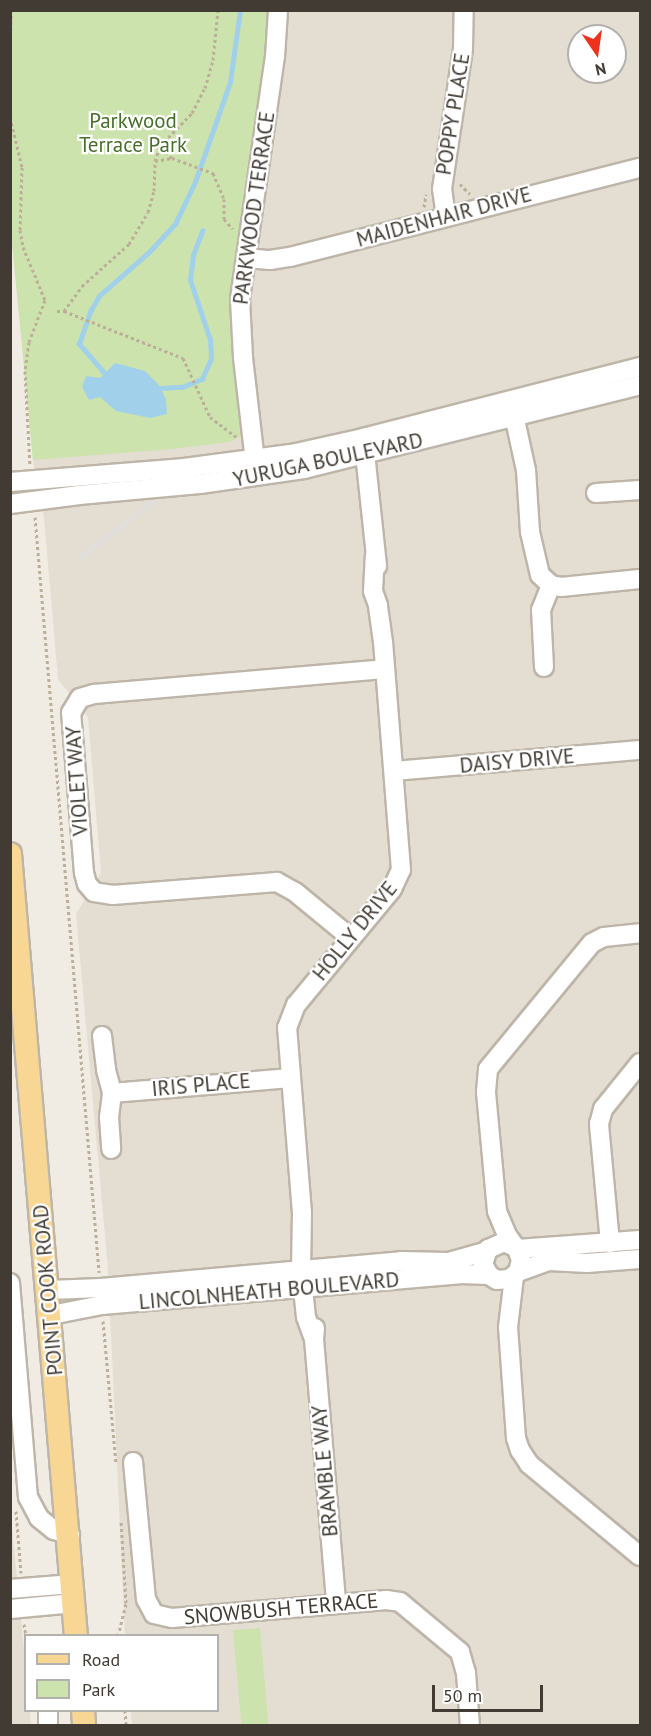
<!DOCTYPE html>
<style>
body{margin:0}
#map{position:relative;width:651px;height:1736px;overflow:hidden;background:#f0ebe3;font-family:"PT Sans",sans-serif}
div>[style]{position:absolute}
.residential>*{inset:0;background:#e4ddd1}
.green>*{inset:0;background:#cde3ad;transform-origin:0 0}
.parking>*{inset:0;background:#e1dedb;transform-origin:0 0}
.water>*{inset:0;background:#a1d0eb}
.stream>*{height:4.5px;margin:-2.25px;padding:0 2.25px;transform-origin:2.25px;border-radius:2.25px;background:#a1d0eb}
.path>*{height:3px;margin-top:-1.5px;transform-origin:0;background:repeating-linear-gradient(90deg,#bcae98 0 3px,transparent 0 6px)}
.roads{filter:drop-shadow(2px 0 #beb5a9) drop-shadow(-2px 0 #beb5a9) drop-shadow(0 2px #beb5a9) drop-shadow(0 -2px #beb5a9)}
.minor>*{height:18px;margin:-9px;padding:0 9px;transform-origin:9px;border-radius:9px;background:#fff}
.major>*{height:22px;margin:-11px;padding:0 11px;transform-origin:11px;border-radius:11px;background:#f8d794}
span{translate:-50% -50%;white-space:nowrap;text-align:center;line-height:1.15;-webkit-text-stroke:4.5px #fff;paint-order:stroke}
.street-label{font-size:21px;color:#413b33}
.park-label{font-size:21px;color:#486f2b}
.frame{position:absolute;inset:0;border:12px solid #413b33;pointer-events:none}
.legend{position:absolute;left:24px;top:1634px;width:195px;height:78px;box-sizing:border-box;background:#fff;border:2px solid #b3b1ad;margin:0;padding:8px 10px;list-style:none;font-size:18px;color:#413b33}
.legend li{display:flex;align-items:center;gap:12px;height:30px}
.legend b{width:30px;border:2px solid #b3b1ad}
.north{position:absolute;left:567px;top:24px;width:60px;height:60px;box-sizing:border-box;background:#fff;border:2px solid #b3b1ad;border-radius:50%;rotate:167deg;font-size:16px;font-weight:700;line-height:24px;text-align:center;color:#413b33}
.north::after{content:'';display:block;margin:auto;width:21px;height:27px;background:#ed331d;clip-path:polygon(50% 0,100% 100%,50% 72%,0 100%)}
.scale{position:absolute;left:432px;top:1685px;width:111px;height:27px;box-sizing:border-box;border:3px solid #413b33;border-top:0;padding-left:8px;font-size:18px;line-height:21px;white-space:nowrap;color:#413b33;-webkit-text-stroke:4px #fff;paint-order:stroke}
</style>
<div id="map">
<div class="residential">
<div style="clip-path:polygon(evenodd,10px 11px,640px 11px,640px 1725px,132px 1725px,131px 1711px,218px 1710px,218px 1636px,125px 1635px,108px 1269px,76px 914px,101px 873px,88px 717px,58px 679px,44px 518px,33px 460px,11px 232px,10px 11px,579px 36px,615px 36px,615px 72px,579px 72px,579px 36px)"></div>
<div style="clip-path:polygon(10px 1507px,25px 1661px,26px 1710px,30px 1711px,31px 1725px,11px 1725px)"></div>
</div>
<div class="green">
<div style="clip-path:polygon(10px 11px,271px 11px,233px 321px,242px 436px,229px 442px,173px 449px,33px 460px,11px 232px)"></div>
<div style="left:260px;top:1628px;width:97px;height:27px;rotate:85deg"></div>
</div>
<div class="parking">
<div style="clip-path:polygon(586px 369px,587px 373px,306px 443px,305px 439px,375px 423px)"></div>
<div style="left:497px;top:429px;width:4px;height:101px;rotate:76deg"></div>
<div style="left:214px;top:453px;width:5px;height:172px;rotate:53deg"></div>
<div style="clip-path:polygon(311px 474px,306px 480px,247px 490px,121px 503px,121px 498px)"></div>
</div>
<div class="water">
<div style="clip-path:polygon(115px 363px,145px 371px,158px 384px,166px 399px,167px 414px,150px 418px,116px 411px,100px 397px,89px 400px,82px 387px,86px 376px,100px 378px)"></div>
</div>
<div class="stream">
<div style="left:105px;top:374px;width:40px;rotate:-131deg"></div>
<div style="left:79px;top:344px;width:36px;rotate:-71deg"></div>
<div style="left:91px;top:310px;width:16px;rotate:-60deg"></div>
<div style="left:99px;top:296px;width:65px;rotate:-41.3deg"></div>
<div style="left:148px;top:253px;width:40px;rotate:-47deg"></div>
<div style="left:175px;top:224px;width:47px;rotate:-64.5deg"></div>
<div style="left:195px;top:182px;width:106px;rotate:-70.7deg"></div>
<div style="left:230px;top:82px;width:73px;rotate:-82.1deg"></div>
<div style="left:160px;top:388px;width:22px;rotate:-3deg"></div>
<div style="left:182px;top:387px;width:22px;rotate:-22deg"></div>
<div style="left:202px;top:379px;width:22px;rotate:-66deg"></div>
<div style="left:211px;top:359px;width:19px;rotate:-93deg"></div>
<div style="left:210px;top:340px;width:63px;rotate:-108.4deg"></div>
<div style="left:190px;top:280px;width:25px;rotate:-83deg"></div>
<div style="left:193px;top:255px;width:26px;rotate:-69deg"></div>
</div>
<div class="path">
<div style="left:10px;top:48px;width:38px;rotate:-88deg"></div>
<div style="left:10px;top:117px;width:51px;rotate:76.5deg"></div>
<div style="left:22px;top:167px;width:63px;rotate:91.8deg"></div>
<div style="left:20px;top:230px;width:17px;rotate:80deg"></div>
<div style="left:23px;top:247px;width:57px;rotate:67.5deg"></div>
<div style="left:45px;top:300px;width:45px;rotate:110.9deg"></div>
<div style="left:29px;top:342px;width:29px;rotate:98deg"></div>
<div style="left:25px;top:371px;width:94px;rotate:87deg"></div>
<div style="left:172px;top:158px;width:44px;rotate:20.1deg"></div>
<div style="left:213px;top:173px;width:28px;rotate:67deg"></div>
<div style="left:224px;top:199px;width:20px;rotate:90deg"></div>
<div style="left:224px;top:219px;width:13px;rotate:48deg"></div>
<div style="left:155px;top:161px;width:16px;rotate:-72deg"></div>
<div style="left:460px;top:184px;width:14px;rotate:45deg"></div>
<div style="left:424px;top:207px;width:13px;rotate:-81deg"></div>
<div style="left:57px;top:311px;width:7px"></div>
<div style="left:64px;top:311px;width:31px;rotate:-54deg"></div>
<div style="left:82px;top:286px;width:63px;rotate:-41.8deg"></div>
<div style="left:129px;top:244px;width:37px;rotate:-59deg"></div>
<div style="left:148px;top:212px;width:22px;rotate:-74deg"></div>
<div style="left:154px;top:191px;width:30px;rotate:-88deg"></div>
<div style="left:155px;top:161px;width:17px;rotate:-10deg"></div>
<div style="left:172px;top:158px;width:17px;rotate:-135deg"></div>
<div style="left:160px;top:146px;width:46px;rotate:-45.9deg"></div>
<div style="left:192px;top:113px;width:28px;rotate:-63deg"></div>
<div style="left:205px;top:88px;width:29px;rotate:-74deg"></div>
<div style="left:213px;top:60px;width:50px;rotate:-84.3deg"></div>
<div style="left:64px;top:311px;width:128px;rotate:21.6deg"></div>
<div style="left:183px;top:358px;width:65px;rotate:65.4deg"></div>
<div style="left:210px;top:417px;width:34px;rotate:37deg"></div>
<div style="left:35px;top:517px;width:758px;rotate:85.15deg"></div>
<div style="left:103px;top:1321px;width:144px;rotate:84.8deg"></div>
<div style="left:16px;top:1511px;width:62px;rotate:85.4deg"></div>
<div style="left:24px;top:1624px;width:13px;rotate:81deg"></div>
<div style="left:118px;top:1636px;width:34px;rotate:-76deg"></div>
<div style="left:126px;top:1603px;width:82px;rotate:-93.5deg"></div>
<div style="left:125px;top:1710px;width:16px;rotate:86deg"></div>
</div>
<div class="roads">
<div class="minor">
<div style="left:446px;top:217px;width:28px;rotate:-98deg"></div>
<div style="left:442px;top:189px;width:142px;rotate:-81.5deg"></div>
<div style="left:463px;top:49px;width:39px;rotate:-89deg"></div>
<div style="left:246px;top:258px;width:24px;rotate:5deg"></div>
<div style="left:270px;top:260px;width:20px;rotate:-9deg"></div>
<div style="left:290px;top:257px;width:361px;rotate:-14.3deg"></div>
<div style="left:512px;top:406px;width:66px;rotate:77.7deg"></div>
<div style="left:526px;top:470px;width:62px;rotate:86.3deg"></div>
<div style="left:530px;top:532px;width:44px;rotate:76.9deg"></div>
<div style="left:540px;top:575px;width:15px;rotate:42deg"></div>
<div style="left:551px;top:585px;width:10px;rotate:11deg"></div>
<div style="left:561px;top:587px;width:79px;rotate:-5.8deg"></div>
<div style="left:364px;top:444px;width:123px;rotate:83.9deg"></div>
<div style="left:256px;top:470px;width:114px;rotate:-96.6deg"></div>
<div style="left:243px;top:357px;width:58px;rotate:-93deg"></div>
<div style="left:240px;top:299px;width:245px;rotate:-81.8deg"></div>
<div style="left:275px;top:57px;width:47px;rotate:-86.3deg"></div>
<div style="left:10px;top:482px;width:175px;rotate:-4.6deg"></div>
<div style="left:184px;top:468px;width:113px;rotate:-7.6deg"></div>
<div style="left:296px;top:453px;width:69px;rotate:-12.6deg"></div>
<div style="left:363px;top:438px;width:286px;rotate:-14.4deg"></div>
<div style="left:596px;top:493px;width:44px;rotate:-3.9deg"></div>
<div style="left:10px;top:504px;width:70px;rotate:-7.4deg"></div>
<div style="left:79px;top:495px;width:121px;rotate:-5.2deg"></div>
<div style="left:200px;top:484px;width:105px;rotate:-8.2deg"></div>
<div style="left:304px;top:469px;width:346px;rotate:-14deg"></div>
<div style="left:544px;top:667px;width:57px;rotate:-93deg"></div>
<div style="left:541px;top:610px;width:27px;rotate:-68deg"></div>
<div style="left:394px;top:771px;width:247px;rotate:-4.9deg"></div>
<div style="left:351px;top:938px;width:72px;rotate:-140.6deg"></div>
<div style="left:295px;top:892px;width:21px;rotate:-151deg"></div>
<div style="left:277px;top:882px;width:165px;rotate:175.5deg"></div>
<div style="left:113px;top:895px;width:19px;rotate:-171deg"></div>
<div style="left:94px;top:892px;width:11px;rotate:-131deg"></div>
<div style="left:87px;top:884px;width:11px;rotate:-105deg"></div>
<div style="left:84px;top:873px;width:161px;rotate:-94.6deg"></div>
<div style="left:71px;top:713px;width:17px;rotate:-59deg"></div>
<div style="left:80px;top:698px;width:15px;rotate:-16deg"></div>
<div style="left:94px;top:694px;width:291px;rotate:-4.9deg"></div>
<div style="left:102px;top:1036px;width:34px;rotate:83deg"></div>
<div style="left:106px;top:1070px;width:24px;rotate:75deg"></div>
<div style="left:112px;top:1093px;width:24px;rotate:97deg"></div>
<div style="left:109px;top:1117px;width:32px;rotate:86deg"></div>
<div style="left:112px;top:1093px;width:179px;rotate:-4.8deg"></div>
<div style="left:610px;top:1243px;width:120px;rotate:-95.3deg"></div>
<div style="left:599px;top:1124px;width:16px;rotate:-75deg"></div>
<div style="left:603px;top:1109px;width:59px;rotate:-51.2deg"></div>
<div style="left:515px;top:1247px;width:12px;rotate:-156deg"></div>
<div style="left:504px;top:1242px;width:17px;rotate:156deg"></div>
<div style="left:488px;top:1249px;width:16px;rotate:108deg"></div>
<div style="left:483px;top:1264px;width:13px;rotate:61deg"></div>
<div style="left:489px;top:1275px;width:9px;rotate:32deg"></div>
<div style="left:497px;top:1280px;width:12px;rotate:-5deg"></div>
<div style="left:509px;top:1279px;width:11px;rotate:-38deg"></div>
<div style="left:518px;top:1272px;width:12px;rotate:-76deg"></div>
<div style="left:521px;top:1260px;width:12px;rotate:-110deg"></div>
<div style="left:517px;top:1249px;width:17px;rotate:-126deg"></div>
<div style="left:507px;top:1235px;width:26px;rotate:-113deg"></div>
<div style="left:497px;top:1211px;width:120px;rotate:-95.3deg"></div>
<div style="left:486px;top:1092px;width:23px;rotate:-85deg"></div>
<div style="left:488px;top:1069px;width:163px;rotate:-50.5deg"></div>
<div style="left:592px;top:943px;width:13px;rotate:-27deg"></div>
<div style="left:604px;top:937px;width:36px;rotate:-6deg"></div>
<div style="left:517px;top:1249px;width:123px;rotate:-4.2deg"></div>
<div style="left:518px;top:1272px;width:33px;rotate:-20deg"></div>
<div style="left:549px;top:1261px;width:38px;rotate:3deg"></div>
<div style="left:587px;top:1263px;width:53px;rotate:-4.3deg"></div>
<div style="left:514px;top:1277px;width:50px;rotate:96.8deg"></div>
<div style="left:508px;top:1327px;width:111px;rotate:85.9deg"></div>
<div style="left:516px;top:1438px;width:13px;rotate:72deg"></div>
<div style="left:520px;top:1450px;width:17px;rotate:57deg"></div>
<div style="left:529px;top:1464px;width:144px;rotate:39.7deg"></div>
<div style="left:10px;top:1283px;width:215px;rotate:85.2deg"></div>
<div style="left:28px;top:1497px;width:24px;rotate:62deg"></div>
<div style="left:39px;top:1518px;width:19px;rotate:39deg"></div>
<div style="left:54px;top:1530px;width:17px;rotate:17deg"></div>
<div style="left:49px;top:1290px;width:52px;rotate:-2.2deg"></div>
<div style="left:101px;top:1288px;width:301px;rotate:-5.1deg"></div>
<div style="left:401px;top:1261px;width:48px;rotate:1.2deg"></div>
<div style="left:449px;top:1262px;width:37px;rotate:-16deg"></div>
<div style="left:51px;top:1315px;width:52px;rotate:-11.1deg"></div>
<div style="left:102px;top:1305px;width:359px;rotate:-4.9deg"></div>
<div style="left:460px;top:1274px;width:29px;rotate:2deg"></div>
<div style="left:315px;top:1328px;width:11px;rotate:95deg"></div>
<div style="left:314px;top:1339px;width:265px;rotate:85.2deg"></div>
<div style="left:314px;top:1339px;width:23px;rotate:-110deg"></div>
<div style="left:306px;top:1317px;width:47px;rotate:-96.1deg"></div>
<div style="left:301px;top:1270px;width:57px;rotate:-89deg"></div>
<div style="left:302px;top:1213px;width:186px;rotate:-94.6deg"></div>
<div style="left:287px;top:1028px;width:25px;rotate:-69deg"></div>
<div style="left:296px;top:1005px;width:151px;rotate:-50.4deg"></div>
<div style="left:392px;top:889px;width:21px;rotate:-65deg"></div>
<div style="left:401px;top:870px;width:229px;rotate:-94.5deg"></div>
<div style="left:383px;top:642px;width:37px;rotate:-98deg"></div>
<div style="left:378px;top:605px;width:15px;rotate:-110deg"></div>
<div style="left:373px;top:591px;width:35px;rotate:-87deg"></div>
<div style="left:133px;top:1462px;width:138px;rotate:84.6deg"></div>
<div style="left:146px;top:1599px;width:17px;rotate:62deg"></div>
<div style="left:154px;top:1614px;width:18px;rotate:13deg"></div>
<div style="left:172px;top:1618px;width:215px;rotate:-4.8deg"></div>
<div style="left:386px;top:1600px;width:14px;rotate:8deg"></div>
<div style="left:400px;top:1602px;width:78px;rotate:39.8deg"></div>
<div style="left:460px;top:1652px;width:22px;rotate:74deg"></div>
<div style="left:466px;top:1673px;width:53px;rotate:85.7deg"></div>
<div style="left:10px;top:1589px;width:63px;rotate:-4.5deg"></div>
<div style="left:10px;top:1609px;width:65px;rotate:-5.3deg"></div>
<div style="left:48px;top:1710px;width:16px;rotate:90deg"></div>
</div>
<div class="major">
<div style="left:10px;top:854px;width:785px;rotate:85.18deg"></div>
<div style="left:83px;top:1710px;width:16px;rotate:86deg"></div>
</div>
</div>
<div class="street-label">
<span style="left:453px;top:114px;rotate:-81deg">POPPY PLACE</span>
<span style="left:254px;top:208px;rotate:-82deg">PARKWOOD TERRACE</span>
<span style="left:444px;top:217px;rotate:-15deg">MAIDENHAIR DRIVE</span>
<span style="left:328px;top:460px;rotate:-12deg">YURUGA BOULEVARD</span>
<span style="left:517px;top:761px;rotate:-5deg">DAISY DRIVE</span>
<span style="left:77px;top:781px;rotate:-94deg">VIOLET WAY</span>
<span style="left:355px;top:931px;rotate:-51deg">HOLLY DRIVE</span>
<span style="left:201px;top:1085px;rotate:-5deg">IRIS PLACE</span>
<span style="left:48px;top:1290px;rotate:-95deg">POINT COOK ROAD</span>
<span style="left:269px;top:1291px;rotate:-5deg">LINCOLNHEATH BOULEVARD</span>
<span style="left:325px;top:1471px;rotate:-95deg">BRAMBLE WAY</span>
<span style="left:281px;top:1609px;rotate:-5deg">SNOWBUSH TERRACE</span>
</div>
<div class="park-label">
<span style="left:133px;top:133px">Parkwood<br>Terrace Park</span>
</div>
<div class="frame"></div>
<ul class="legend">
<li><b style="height:8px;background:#f8d794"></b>Road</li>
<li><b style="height:16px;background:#cde3ad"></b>Park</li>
</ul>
<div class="north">N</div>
<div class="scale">50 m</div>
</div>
